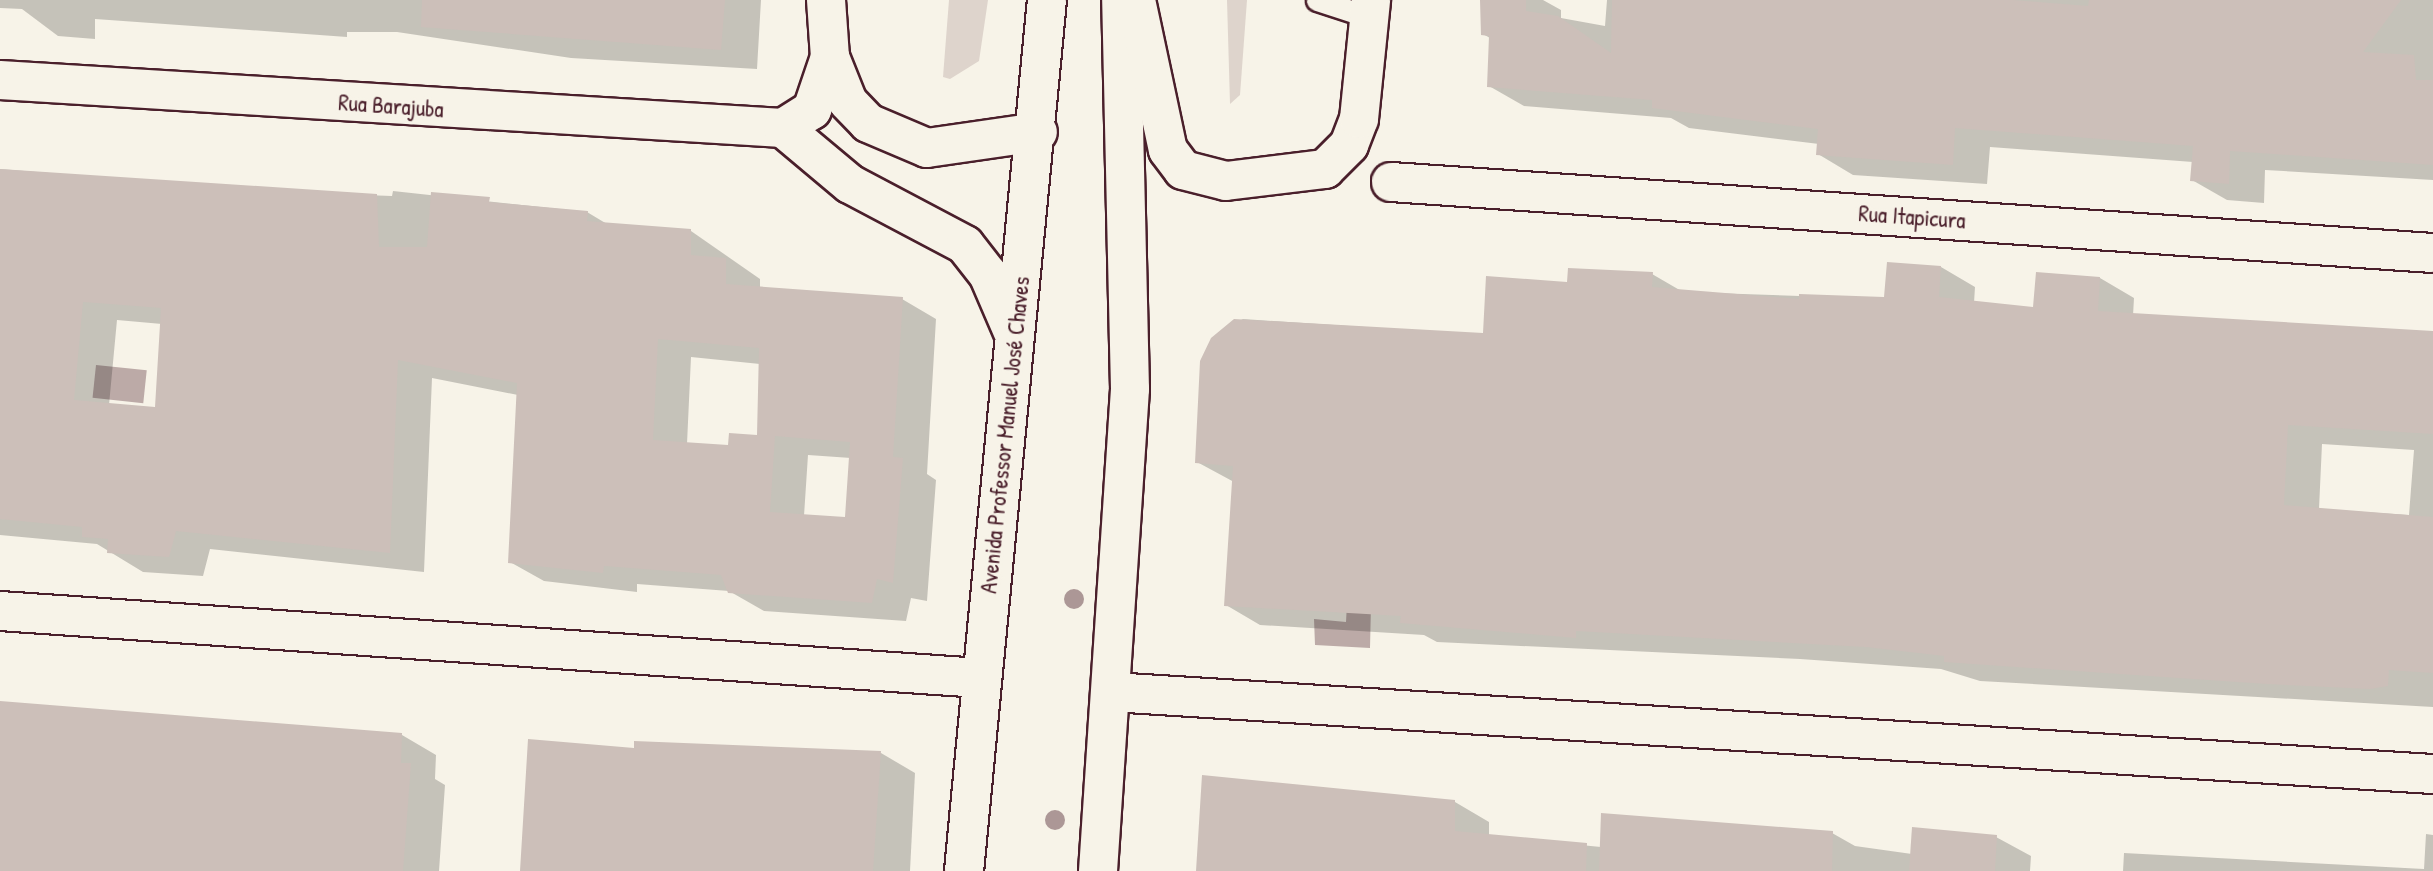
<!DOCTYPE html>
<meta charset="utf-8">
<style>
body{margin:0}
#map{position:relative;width:2433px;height:871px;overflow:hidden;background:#f7f3e8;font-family:"Patrick Hand",sans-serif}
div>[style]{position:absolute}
.green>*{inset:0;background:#ded4cc}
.water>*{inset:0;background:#bcaaa7;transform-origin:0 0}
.shadow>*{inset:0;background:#0003}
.building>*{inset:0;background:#ccbfb9}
.roads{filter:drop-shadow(2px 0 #4a1f2b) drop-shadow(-2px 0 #4a1f2b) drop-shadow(0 2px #4a1f2b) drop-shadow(0 -2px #4a1f2b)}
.service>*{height:21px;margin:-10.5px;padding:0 10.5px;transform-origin:10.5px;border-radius:10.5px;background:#f7f3e8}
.minor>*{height:38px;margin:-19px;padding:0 19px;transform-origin:19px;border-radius:19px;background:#f7f3e8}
.secondary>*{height:38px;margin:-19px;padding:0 19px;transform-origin:19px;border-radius:19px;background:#f7f3e8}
.trunk>*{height:38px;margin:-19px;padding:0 19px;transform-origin:19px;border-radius:19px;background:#f7f3e8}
.trees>*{width:20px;height:20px;margin:-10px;border-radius:50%;background:#ac9796}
span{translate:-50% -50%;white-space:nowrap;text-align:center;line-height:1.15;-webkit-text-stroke:6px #f7f3e8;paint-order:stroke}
.street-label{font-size:23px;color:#4a1f2b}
</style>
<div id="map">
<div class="green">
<div style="clip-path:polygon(949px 0,988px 0,979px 61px,950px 79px,943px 77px)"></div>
<div style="clip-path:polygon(1227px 0,1247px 0,1240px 95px,1230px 104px)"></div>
</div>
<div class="water">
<div style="left:96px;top:365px;width:51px;height:33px;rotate:6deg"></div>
<div style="clip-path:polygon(1347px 603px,1371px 605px,1370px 648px,1315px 645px,1314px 619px,1346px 622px)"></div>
</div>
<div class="shadow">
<div style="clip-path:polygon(0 0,761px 0,757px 69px,571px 58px,397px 32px,347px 32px,347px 37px,95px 19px,95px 39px,58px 36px,22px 9px,0 8px)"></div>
<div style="clip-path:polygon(1482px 0,1543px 0,1561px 10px,1561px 18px,1605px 26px,1607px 0,2433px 0,2433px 180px,2265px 170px,2264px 203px,2227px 200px,2192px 180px,2193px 162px,1990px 147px,1987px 184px,1853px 175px,1818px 154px,1819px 144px,1689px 128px,1671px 118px,1524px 106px,1489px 86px,1490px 38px,1483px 34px)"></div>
<div style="clip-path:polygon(evenodd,0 169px,284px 192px,392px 196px,393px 191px,587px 212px,607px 224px,691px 231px,760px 279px,760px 289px,902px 299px,936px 319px,927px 474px,936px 480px,927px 601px,911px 598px,906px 621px,764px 611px,729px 591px,637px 584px,637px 592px,544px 581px,510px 562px,518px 395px,432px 378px,424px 572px,210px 549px,203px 576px,143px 572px,97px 544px,0 535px,0 169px,117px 320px,162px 324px,157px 409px,109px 405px,117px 320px,0 169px,691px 357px,760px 364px,758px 437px,730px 447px,687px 444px,691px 357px,0 169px,808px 455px,851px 458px,847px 519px,804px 516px,808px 455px)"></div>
<div style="clip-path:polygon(evenodd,1941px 267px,1975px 287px,1974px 303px,2035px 309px,2100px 278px,2134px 298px,2133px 316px,2433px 338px,2433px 707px,1980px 681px,1941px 669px,1800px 659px,1437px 642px,1424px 635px,1260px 625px,1226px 605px,1234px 482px,1197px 462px,1222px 330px,1243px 319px,1485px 335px,1569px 284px,1652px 274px,1683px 292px,1886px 299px,1941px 267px,2322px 444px,2414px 450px,2409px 515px,2319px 509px,2322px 444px)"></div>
<div style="clip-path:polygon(0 703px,402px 735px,436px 755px,435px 779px,445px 785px,439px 871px,0 871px)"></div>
<div style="clip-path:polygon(635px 750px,881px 753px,915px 773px,910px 871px,522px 871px)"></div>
<div style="clip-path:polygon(1455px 802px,1489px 822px,1489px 836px,1601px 847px,1832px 833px,1855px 846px,1912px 854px,1996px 837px,2031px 856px,2030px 871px,1198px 871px)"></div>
<div style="clip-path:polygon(2426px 834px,2433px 835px,2433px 871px,2123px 871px,2124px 853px,2424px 869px)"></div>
</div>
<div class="building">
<div style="clip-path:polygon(422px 0,725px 0,721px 50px,421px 27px)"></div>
<div style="clip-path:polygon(1480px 0,1526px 0,1526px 11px,1558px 16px,1611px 53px,1612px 0,2013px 0,2088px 6px,2089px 0,2401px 0,2363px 52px,2414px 55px,2416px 80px,2433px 80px,2433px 165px,2230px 151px,2229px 184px,2190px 181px,2193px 146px,1955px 128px,1953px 165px,1816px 155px,1818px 129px,1652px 108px,1652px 100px,1487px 87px,1489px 36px,1481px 35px)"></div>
<div style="clip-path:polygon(evenodd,0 169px,377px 194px,379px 247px,427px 247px,431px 192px,490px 197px,489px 202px,588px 211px,587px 221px,691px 229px,691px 255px,726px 258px,726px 284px,903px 297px,893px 457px,903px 458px,893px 583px,877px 579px,872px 603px,728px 593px,721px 575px,604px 566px,603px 573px,508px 563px,517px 383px,398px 360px,390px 553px,176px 531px,169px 557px,107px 553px,108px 539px,82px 537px,82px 527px,0 519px,0 169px,83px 302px,161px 308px,155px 407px,74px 400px,83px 302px,0 169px,658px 339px,759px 348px,757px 435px,729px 433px,728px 445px,653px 440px,658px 339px,0 169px,775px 436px,850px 442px,845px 517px,770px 512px,775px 436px)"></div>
<div style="clip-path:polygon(1887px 262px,1941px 266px,1939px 297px,2033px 307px,2036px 272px,2100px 277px,2098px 311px,2433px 331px,2433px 434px,2288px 425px,2284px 505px,2433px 517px,2433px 673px,2389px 670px,2388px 686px,2370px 689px,2267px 684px,1944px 662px,1944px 656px,1866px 647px,1576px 631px,1576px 638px,1400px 623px,1401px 616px,1224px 606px,1233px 466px,1195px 463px,1200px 361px,1211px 338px,1234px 319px,1483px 333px,1486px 276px,1567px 282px,1568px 268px,1653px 272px,1652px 287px,1799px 299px,1799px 294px,1884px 297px)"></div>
<div style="clip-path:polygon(0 701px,402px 733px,401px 763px,411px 763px,403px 871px,0 871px)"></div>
<div style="clip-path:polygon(528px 739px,634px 748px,634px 741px,881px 751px,873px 871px,520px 871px)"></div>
<div style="clip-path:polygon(1202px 775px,1455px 800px,1455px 831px,1587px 843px,1586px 871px,1196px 871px)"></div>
<div style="clip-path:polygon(1601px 813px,1833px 831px,1832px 871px,1599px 871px)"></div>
<div style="clip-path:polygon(1912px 827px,1997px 835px,1995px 871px,1909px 871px)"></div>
</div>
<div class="roads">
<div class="service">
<div style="left:1317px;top:0;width:55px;rotate:18.1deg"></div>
</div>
<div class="minor">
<div style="left:0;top:80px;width:784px;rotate:3.51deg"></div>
<div style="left:783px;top:128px;width:34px;rotate:-32deg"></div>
<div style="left:812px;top:110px;width:56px;rotate:-71.2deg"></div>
<div style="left:783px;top:128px;width:87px;rotate:39.9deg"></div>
<div style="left:850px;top:184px;width:130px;rotate:27.9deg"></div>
<div style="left:965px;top:245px;width:37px;rotate:52deg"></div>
<div style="left:988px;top:274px;width:63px;rotate:66.7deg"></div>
<div style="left:1391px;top:182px;width:1044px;rotate:3.9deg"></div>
<div style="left:0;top:611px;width:983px;rotate:3.91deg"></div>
<div style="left:1111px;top:692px;width:1325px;rotate:3.55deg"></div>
</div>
<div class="secondary">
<div style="left:964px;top:871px;width:875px;rotate:-84.56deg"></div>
<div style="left:1098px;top:871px;width:483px;rotate:-86.2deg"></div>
<div style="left:1130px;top:389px;width:389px;rotate:-91.3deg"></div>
</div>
<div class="trunk">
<div style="left:826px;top:0;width:57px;rotate:86deg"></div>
<div style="left:830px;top:57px;width:48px;rotate:68.2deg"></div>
<div style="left:848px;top:102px;width:29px;rotate:46deg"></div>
<div style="left:868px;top:123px;width:64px;rotate:23deg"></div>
<div style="left:927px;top:148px;width:112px;rotate:-8.2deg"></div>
<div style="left:1136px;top:0;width:153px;rotate:78deg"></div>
<div style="left:1168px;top:150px;width:25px;rotate:53deg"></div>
<div style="left:1183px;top:170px;width:44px;rotate:14.3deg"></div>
<div style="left:1226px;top:181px;width:100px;rotate:-6.9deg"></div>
<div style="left:1325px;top:169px;width:34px;rotate:-45deg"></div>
<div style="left:1349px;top:145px;width:28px;rotate:-69deg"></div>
<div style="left:1359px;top:119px;width:120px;rotate:-84.2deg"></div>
</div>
</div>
<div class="trees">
<div style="left:1074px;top:599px"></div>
<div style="left:1055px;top:820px"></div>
</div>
<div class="street-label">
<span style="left:391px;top:106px;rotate:4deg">Rua Barajuba</span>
<span style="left:1912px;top:217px;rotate:4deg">Rua Itapicura</span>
<span style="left:1005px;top:435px;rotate:-84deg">Avenida Professor Manuel José Chaves</span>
</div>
</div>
